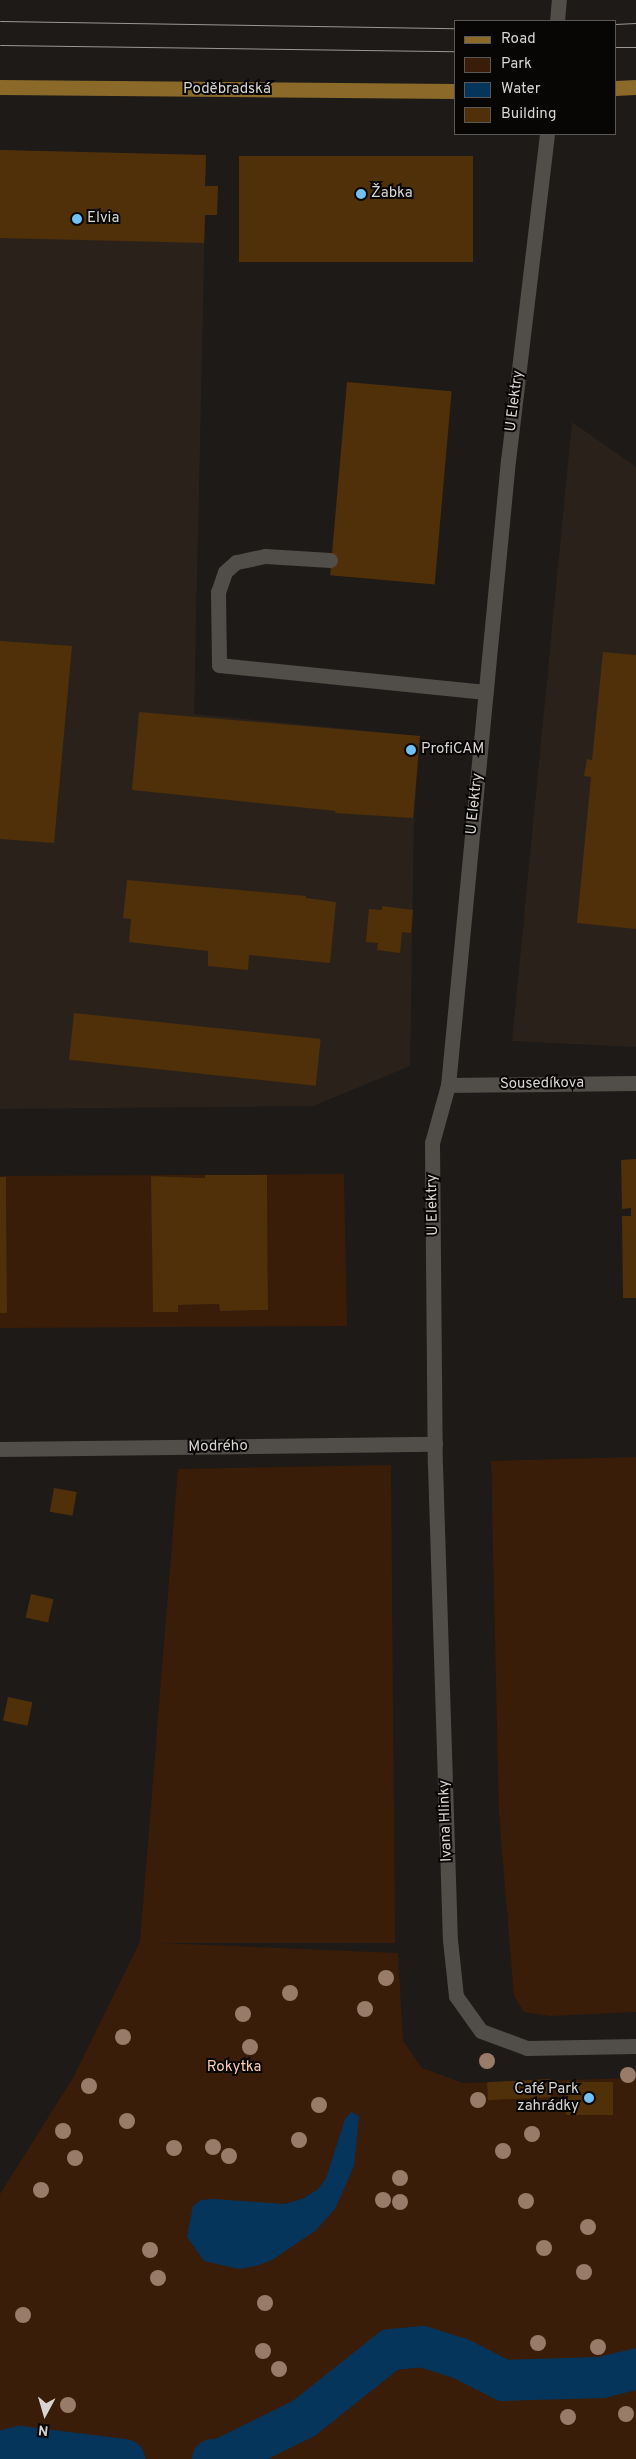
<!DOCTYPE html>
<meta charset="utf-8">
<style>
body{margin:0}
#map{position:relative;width:636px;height:2459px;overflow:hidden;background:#1e1a17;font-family:Overpass,sans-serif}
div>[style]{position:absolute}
.built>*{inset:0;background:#2b211b}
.green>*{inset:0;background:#391d09}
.water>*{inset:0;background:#06355c}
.canal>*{height:41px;margin:-20.5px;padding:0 20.5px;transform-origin:20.5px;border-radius:20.5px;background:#06355c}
.building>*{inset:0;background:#4f3009;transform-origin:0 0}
.lane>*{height:15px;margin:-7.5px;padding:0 7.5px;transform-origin:7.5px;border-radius:7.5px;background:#514d49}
.street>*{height:15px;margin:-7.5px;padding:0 7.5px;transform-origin:7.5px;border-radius:7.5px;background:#514d49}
.primary>*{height:15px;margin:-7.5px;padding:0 7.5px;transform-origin:7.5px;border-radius:7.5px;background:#8b6a29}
.tram>*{height:1px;margin:-0.5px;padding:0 0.5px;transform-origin:0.5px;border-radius:0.5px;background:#9a9794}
.trees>*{width:16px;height:16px;margin:-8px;border-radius:50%;background:#987b68}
.dots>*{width:14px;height:14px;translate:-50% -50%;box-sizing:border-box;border:2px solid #070605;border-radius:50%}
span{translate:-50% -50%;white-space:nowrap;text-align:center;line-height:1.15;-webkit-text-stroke:4px #070605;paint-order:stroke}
.street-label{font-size:15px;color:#d7d4d2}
.poi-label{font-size:15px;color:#d7d4d2}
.left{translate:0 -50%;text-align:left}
.right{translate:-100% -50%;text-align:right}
.park-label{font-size:15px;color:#fbcbab}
.legend{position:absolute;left:454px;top:20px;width:162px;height:115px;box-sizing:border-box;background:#070605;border:1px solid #5a5857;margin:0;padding:6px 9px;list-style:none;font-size:15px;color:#d7d4d2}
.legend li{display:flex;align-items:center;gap:10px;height:25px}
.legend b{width:25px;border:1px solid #5a5857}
.north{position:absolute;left:20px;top:2389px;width:50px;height:50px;-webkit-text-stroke:4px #070605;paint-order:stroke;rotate:186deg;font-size:14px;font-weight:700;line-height:20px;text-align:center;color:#d7d4d2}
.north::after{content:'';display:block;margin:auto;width:18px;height:22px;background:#d7d4d2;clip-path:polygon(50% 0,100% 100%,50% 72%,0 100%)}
</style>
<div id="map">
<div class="built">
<div style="clip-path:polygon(0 150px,206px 155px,205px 186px,218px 186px,217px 215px,205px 215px,194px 714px,420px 736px,414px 818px,410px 1066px,313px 1106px,0 1109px)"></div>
<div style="clip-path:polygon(572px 422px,636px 467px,636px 1047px,512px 1041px)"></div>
</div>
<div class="green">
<div style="clip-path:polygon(evenodd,344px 1174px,347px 1326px,0 1328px,0 1313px,7px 1312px,6px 1178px,0 1176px,344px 1174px,205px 1175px,267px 1175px,268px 1310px,220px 1311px,219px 1304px,178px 1305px,152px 1176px,205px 1178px,205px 1175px)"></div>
<div style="clip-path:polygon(636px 1457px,636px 2012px,550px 2016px,524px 2012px,514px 1996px,499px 1815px,491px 1461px)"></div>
<div style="clip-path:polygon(evenodd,391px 1465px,395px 1943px,159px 1943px,398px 1953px,403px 2041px,422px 2068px,463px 2083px,636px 2078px,636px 2459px,0 2459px,0 2194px,73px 2078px,140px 1942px,178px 1469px,391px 1465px,345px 2119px,335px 2209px,204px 2261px,187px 2237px,201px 2200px,284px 2204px,302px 2199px,318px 2189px,326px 2178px,345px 2119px)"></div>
</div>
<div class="water">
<div style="clip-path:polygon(351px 2112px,359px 2116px,354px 2166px,335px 2209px,315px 2231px,272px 2260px,256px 2266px,239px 2269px,204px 2261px,187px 2237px,193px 2206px,201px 2200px,214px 2199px,284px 2204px,302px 2199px,318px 2189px,326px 2178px,345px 2119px)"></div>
</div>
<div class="canal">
<div style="left:0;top:2451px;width:21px;rotate:-14deg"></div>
<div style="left:20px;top:2446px;width:105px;rotate:7.1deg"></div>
<div style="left:212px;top:2459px;width:10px;rotate:-6deg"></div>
<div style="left:222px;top:2458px;width:90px;rotate:-26.3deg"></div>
<div style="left:303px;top:2418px;width:111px;rotate:-38.4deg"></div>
<div style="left:390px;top:2349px;width:32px;rotate:-5deg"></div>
<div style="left:422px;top:2346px;width:40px;rotate:18deg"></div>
<div style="left:460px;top:2358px;width:48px;rotate:27.1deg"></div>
<div style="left:503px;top:2380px;width:98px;rotate:-1.8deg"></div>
<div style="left:601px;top:2377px;width:36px;rotate:-14deg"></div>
</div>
<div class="building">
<div style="clip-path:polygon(0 150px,206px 155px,205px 186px,218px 186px,217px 215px,205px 215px,204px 243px,0 238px)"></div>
<div style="left:239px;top:156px;width:234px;height:106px"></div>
<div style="left:347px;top:382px;width:105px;height:194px;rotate:5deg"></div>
<div style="clip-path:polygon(0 641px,72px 646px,54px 843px,0 839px)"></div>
<div style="clip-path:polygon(603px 652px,636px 655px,636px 929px,577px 923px,591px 777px,584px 776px,587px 759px,592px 760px)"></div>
<div style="clip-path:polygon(139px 712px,420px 736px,413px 818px,335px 813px,336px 811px,132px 790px)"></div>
<div style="clip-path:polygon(127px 880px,306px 896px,306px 898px,336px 902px,330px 963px,249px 955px,248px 970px,208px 966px,208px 951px,129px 942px,131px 919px,123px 918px)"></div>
<div style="clip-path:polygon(382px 906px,413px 910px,411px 933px,402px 932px,400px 953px,377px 950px,378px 943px,366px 942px,369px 909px,382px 910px)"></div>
<div style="left:74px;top:1013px;width:248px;height:47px;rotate:6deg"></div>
<div style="clip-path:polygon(636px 1159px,636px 1298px,623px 1298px,622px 1216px,631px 1216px,631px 1208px,622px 1209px,621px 1160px)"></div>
<div style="clip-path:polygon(205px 1175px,267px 1175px,268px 1310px,220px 1311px,219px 1304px,178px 1305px,178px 1312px,153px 1312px,151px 1176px,205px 1178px)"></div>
<div style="clip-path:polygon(0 1177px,6px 1177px,7px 1313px,0 1313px)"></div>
<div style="left:54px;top:1488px;width:23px;height:24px;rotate:10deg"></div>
<div style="left:31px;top:1594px;width:23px;height:24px;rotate:13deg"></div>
<div style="left:8px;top:1697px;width:25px;height:24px;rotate:12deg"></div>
<div style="left:550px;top:2079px;width:18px;height:63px;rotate:87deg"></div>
<div style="left:566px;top:2082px;width:47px;height:33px"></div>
</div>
<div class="lane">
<div style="left:330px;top:560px;width:65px;rotate:-176.5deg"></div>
<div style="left:265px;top:556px;width:30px;rotate:168deg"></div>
<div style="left:236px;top:562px;width:15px;rotate:138deg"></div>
<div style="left:225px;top:572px;width:21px;rotate:109deg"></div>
<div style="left:218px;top:592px;width:73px;rotate:89.2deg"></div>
<div style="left:219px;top:665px;width:268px;rotate:5.8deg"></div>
<div style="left:448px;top:1085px;width:188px;rotate:-0.6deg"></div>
</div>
<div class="street">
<div style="left:557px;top:21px;width:21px;rotate:-85deg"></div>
<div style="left:547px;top:134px;width:328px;rotate:96.8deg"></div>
<div style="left:508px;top:460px;width:628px;rotate:95.48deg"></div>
<div style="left:448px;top:1085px;width:60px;rotate:105.4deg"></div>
<div style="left:432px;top:1143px;width:322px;rotate:89.5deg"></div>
<div style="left:435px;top:1465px;width:475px;rotate:88.2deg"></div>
<div style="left:450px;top:1940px;width:56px;rotate:83.9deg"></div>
<div style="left:456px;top:1996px;width:43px;rotate:54.5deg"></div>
<div style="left:481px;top:2031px;width:49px;rotate:20.3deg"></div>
<div style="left:527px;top:2048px;width:109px;rotate:-1.1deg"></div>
<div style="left:0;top:1449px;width:435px;rotate:-0.7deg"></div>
</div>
<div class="primary">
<div style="left:0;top:87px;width:455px;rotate:0.5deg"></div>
<div style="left:615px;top:88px;width:21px;rotate:-3deg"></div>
</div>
<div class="tram">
<div style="left:0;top:21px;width:455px;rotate:0.9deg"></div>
<div style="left:615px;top:24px;width:21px;rotate:-3deg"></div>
<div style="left:0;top:45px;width:455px;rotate:0.8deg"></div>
<div style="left:615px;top:47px;width:21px"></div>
</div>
<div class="trees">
<div style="left:386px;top:1978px"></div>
<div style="left:290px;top:1993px"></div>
<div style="left:365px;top:2009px"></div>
<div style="left:243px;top:2014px"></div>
<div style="left:123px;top:2037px"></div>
<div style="left:250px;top:2047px"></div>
<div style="left:487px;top:2061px"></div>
<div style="left:628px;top:2075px"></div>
<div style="left:89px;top:2086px"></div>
<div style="left:478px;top:2100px"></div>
<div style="left:319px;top:2105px"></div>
<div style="left:127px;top:2121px"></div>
<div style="left:63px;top:2131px"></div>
<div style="left:532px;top:2134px"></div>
<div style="left:299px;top:2140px"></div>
<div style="left:213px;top:2147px"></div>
<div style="left:174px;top:2148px"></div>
<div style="left:503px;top:2151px"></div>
<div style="left:229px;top:2156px"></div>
<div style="left:75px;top:2158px"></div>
<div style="left:400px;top:2178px"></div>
<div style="left:41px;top:2190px"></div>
<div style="left:383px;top:2200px"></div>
<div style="left:526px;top:2201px"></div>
<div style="left:400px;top:2202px"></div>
<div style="left:588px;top:2227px"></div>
<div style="left:544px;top:2248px"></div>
<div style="left:150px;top:2250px"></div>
<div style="left:584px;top:2272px"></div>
<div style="left:158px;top:2278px"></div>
<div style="left:265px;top:2303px"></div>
<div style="left:23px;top:2315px"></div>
<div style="left:538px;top:2343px"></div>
<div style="left:598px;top:2347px"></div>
<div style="left:263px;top:2351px"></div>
<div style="left:279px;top:2369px"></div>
<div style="left:68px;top:2405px"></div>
<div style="left:626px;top:2414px"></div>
<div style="left:568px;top:2417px"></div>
</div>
<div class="dots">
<div style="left:361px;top:194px;background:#71c1f5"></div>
<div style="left:77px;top:219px;background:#71c1f5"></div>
<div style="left:411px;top:750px;background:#71c1f5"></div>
<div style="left:589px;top:2098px;background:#71c1f5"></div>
</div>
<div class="street-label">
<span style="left:227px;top:90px">Poděbradská</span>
<span style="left:515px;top:401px;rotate:-83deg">U Elektry</span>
<span style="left:475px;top:804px;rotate:-84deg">U Elektry</span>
<span style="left:542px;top:1084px;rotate:-1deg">Sousedíkova</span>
<span style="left:433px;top:1205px;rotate:-91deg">U Elektry</span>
<span style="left:218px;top:1447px;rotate:-1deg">Modrého</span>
<span style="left:446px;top:1821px;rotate:-92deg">Ivana Hlinky</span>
</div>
<div class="poi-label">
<span class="left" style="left:371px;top:194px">Žabka</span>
<span class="left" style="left:87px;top:219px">Elvia</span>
<span class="left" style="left:421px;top:750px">ProfiCAM</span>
<span class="right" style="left:579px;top:2098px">Café Park<br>zahrádky</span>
</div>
<div class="park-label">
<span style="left:234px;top:2068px">Rokytka</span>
</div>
<ul class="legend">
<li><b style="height:6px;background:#8b6a29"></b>Road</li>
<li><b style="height:14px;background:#391d09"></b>Park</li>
<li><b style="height:14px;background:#06355c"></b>Water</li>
<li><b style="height:14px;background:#4f3009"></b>Building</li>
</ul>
<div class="north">N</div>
</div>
